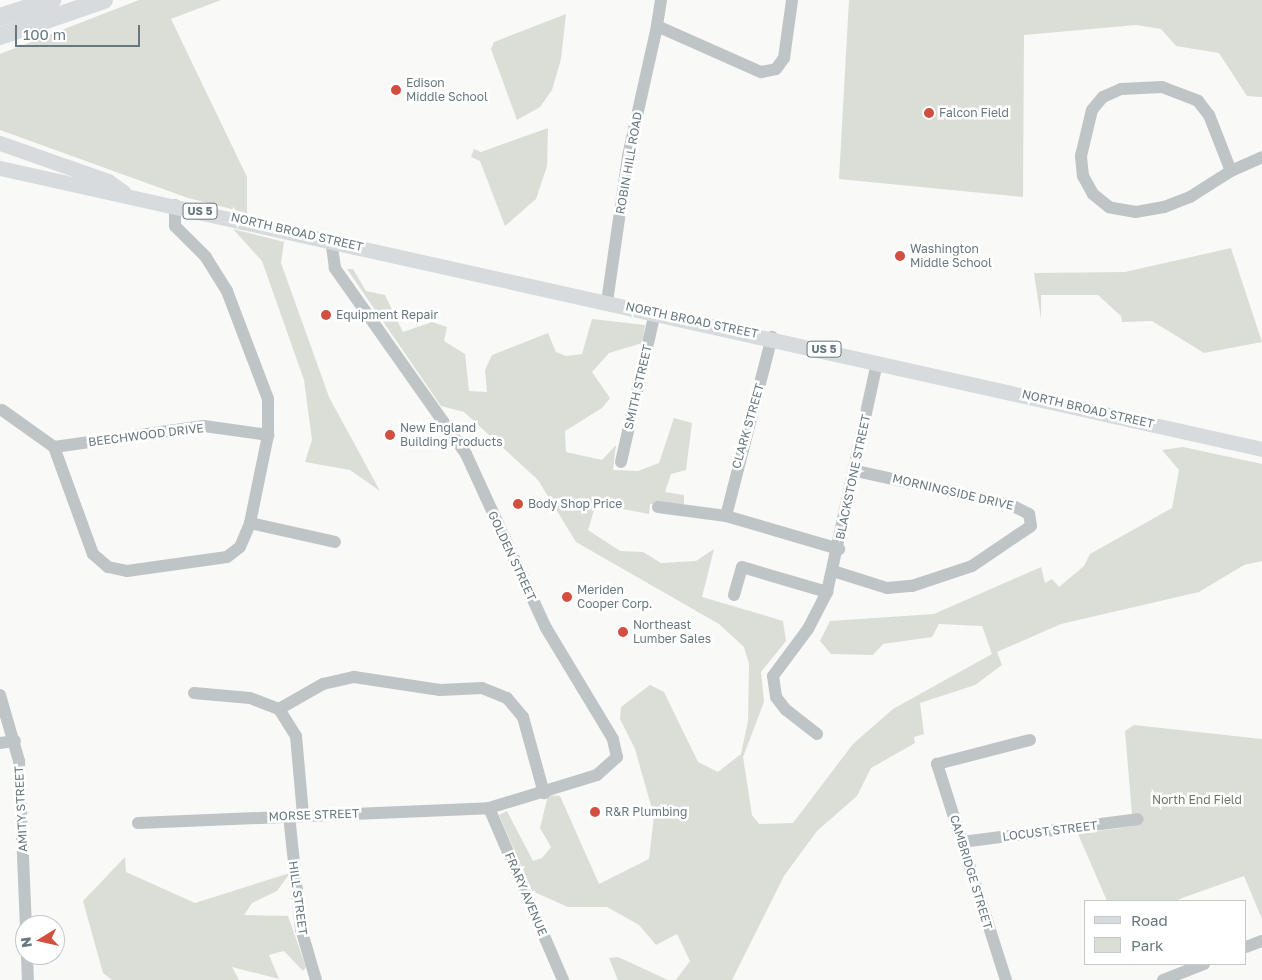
<!DOCTYPE html>
<style>
body{margin:0}
#map{position:relative;width:1262px;height:980px;overflow:hidden;background:#f9f9f7;font-family:"Golos Text",sans-serif}
div>[style]{position:absolute}
.green>*{inset:0;background:#daded7}
.minor>*{height:12px;margin:-6px;padding:0 6px;transform-origin:6px;border-radius:6px;background:#bfc4c6}
.major>*{height:15px;margin:-7.5px;padding:0 7.5px;transform-origin:7.5px;border-radius:7.5px;background:#d7dbdd}
.highway>*{height:18px;margin:-9px;padding:0 9px;transform-origin:9px;border-radius:9px;background:#d7dbdd}
.dots>*{width:14px;height:14px;translate:-50% -50%;box-sizing:border-box;border:2px solid #fff;border-radius:50%}
span{translate:-50% -50%;white-space:nowrap;text-align:center;line-height:1.15;-webkit-text-stroke:5px #fff;paint-order:stroke}
.shield-label span{padding:1px 4px;background:#fff;border:1px solid;border-radius:4px;-webkit-text-stroke-width:0}
.shield-label{font-size:11px;color:#67787f;font-weight:700}
.poi-label{font-size:12px;color:#67787f}
.left{translate:0 -50%;text-align:left}
.street-label{font-size:12px;color:#67787f}
.park-label{font-size:12px;color:#6b7866}
.legend{position:absolute;left:1084px;top:900px;width:162px;height:65px;box-sizing:border-box;background:#fff;border:1px solid #c2c9cc;margin:0;padding:6px 9px;list-style:none;font-size:15px;color:#67787f}
.legend li{display:flex;align-items:center;gap:10px;height:25px}
.legend b{width:25px;border:1px solid #c2c9cc}
.north{position:absolute;left:15px;top:915px;width:50px;height:50px;box-sizing:border-box;background:#fff;border:1px solid #c2c9cc;border-radius:50%;rotate:261deg;font-size:14px;font-weight:700;line-height:20px;text-align:center;color:#67787f}
.north::after{content:'';display:block;margin:auto;width:18px;height:22px;background:#d24e3f;clip-path:polygon(50% 0,100% 100%,50% 72%,0 100%)}
.scale{position:absolute;left:15px;top:25px;width:125px;height:22px;box-sizing:border-box;border:2px solid #67787f;border-top:0;padding-left:6px;font-size:15px;line-height:18px;white-space:nowrap;color:#67787f;-webkit-text-stroke:4px #fff;paint-order:stroke}
</style>
<div id="map">
<div class="green">
<div style="clip-path:polygon(139px 0,221px 0,171px 19px,247px 177px,247px 213px,188px 198px,0 130px,0 54px)"></div>
<div style="clip-path:polygon(849px 0,1262px 0,1262px 97px,1247px 96px,1219px 53px,1176px 46px,1161px 29px,1136px 25px,1024px 35px,1023px 197px,839px 179px)"></div>
<div style="clip-path:polygon(566px 14px,561px 59px,552px 90px,540px 107px,517px 120px,491px 49px,494px 42px)"></div>
<div style="clip-path:polygon(548px 128px,547px 166px,536px 199px,505px 226px,480px 161px,471px 157px,474px 149px,481px 152px)"></div>
<div style="clip-path:polygon(233px 229px,284px 242px,281px 263px,329px 397px,380px 491px,350px 470px,305px 462px,312px 440px,304px 380px,262px 261px)"></div>
<div style="clip-path:polygon(1231px 248px,1262px 342px,1204px 353px,1152px 321px,1122px 322px,1121px 316px,1098px 295px,1041px 295px,1041px 319px,1034px 273px,1125px 272px)"></div>
<div style="clip-path:polygon(347px 269px,353px 269px,366px 291px,385px 295px,403px 332px,432px 322px,447px 327px,444px 341px,465px 354px,469px 391px,487px 392px,485px 370px,492px 355px,548px 333px,556px 352px,566px 356px,582px 354px,592px 319px,645px 325px,642px 343px,609px 353px,592px 372px,610px 398px,602px 408px,565px 431px,566px 452px,602px 460px,616px 445px,613px 470px,638px 471px,659px 463px,674px 418px,692px 423px,686px 470px,671px 474px,665px 492px,684px 495px,684px 504px,650px 504px,649px 514px,596px 504px,588px 530px,620px 551px,643px 552px,661px 563px,696px 561px,714px 549px,702px 597px,783px 621px,786px 641px,761px 672px,764px 702px,743px 757px,752px 815px,759px 824px,793px 823px,853px 744px,893px 709px,992px 654px,982px 626px,939px 624px,932px 637px,883px 644px,873px 655px,831px 654px,820px 641px,830px 621px,934px 614px,1041px 567px,1045px 583px,1052px 579px,1059px 587px,1084px 566px,1090px 554px,1172px 508px,1179px 470px,1162px 450px,1183px 447px,1262px 464px,1262px 561px,1244px 565px,1199px 592px,1061px 624px,997px 652px,1002px 665px,975px 685px,920px 703px,924px 734px,914px 737px,915px 743px,871px 768px,857px 796px,817px 831px,784px 876px,732px 980px,676px 980px,690px 961px,677px 934px,656px 945px,639px 925px,607px 907px,568px 907px,532px 891px,499px 815px,507px 811px,533px 861px,542px 858px,551px 847px,540px 828px,548px 795px,560px 796px,599px 884px,649px 859px,654px 816px,635px 749px,620px 719px,621px 707px,650px 685px,664px 692px,698px 762px,718px 772px,741px 754px,748px 721px,749px 664px,744px 647px,719px 624px,576px 542px,538px 480px,464px 412px,441px 406px)"></div>
<div style="clip-path:polygon(1134px 725px,1262px 739px,1262px 919px,1244px 876px,1174px 901px,1107px 901px,1078px 834px,1133px 826px,1125px 731px)"></div>
<div style="clip-path:polygon(125px 857px,126px 872px,195px 903px,290px 873px,277px 891px,252px 903px,244px 915px,288px 916px,306px 967px,303px 971px,284px 951px,269px 955px,279px 979px,232px 967px,239px 980px,112px 980px,103px 973px,83px 901px)"></div>
<div style="clip-path:polygon(618px 957px,668px 980px,618px 980px,609px 958px)"></div>
</div>
<div class="minor">
<div style="left:661px;top:0;width:26px;rotate:99deg"></div>
<div style="left:657px;top:26px;width:114px;rotate:23.9deg"></div>
<div style="left:761px;top:72px;width:15px;rotate:-11deg"></div>
<div style="left:776px;top:69px;width:14px;rotate:-54deg"></div>
<div style="left:784px;top:58px;width:59px;rotate:-82.1deg"></div>
<div style="left:1162px;top:87px;width:39px;rotate:21deg"></div>
<div style="left:1198px;top:101px;width:18px;rotate:52deg"></div>
<div style="left:1209px;top:115px;width:60px;rotate:68.6deg"></div>
<div style="left:1231px;top:171px;width:49px;rotate:147.6deg"></div>
<div style="left:1190px;top:197px;width:28px;rotate:159deg"></div>
<div style="left:1164px;top:207px;width:28px;rotate:170deg"></div>
<div style="left:1136px;top:212px;width:27px;rotate:-170deg"></div>
<div style="left:1109px;top:207px;width:21px;rotate:-141deg"></div>
<div style="left:1093px;top:194px;width:21px;rotate:-119deg"></div>
<div style="left:1083px;top:176px;width:20px;rotate:-96deg"></div>
<div style="left:1081px;top:156px;width:47px;rotate:-76.6deg"></div>
<div style="left:1092px;top:110px;width:17px;rotate:-50deg"></div>
<div style="left:1103px;top:97px;width:20px;rotate:-24deg"></div>
<div style="left:1121px;top:89px;width:41px;rotate:-2.8deg"></div>
<div style="left:1231px;top:171px;width:34px;rotate:-24deg"></div>
<div style="left:607px;top:302px;width:148px;rotate:-81.8deg"></div>
<div style="left:628px;top:156px;width:133px;rotate:-77.4deg"></div>
<div style="left:2px;top:410px;width:64px;rotate:35.4deg"></div>
<div style="left:54px;top:447px;width:114px;rotate:70deg"></div>
<div style="left:93px;top:554px;width:20px;rotate:41deg"></div>
<div style="left:108px;top:567px;width:19px;rotate:12deg"></div>
<div style="left:127px;top:571px;width:101px;rotate:-8deg"></div>
<div style="left:227px;top:557px;width:16px;rotate:-38deg"></div>
<div style="left:240px;top:547px;width:26px;rotate:-67deg"></div>
<div style="left:250px;top:523px;width:90px;rotate:-78.4deg"></div>
<div style="left:268px;top:435px;width:36px;rotate:-90deg"></div>
<div style="left:268px;top:399px;width:116px;rotate:-110.8deg"></div>
<div style="left:227px;top:291px;width:40px;rotate:-122deg"></div>
<div style="left:206px;top:257px;width:44px;rotate:-135deg"></div>
<div style="left:175px;top:226px;width:21px;rotate:-90deg"></div>
<div style="left:54px;top:447px;width:151px;rotate:-8deg"></div>
<div style="left:204px;top:426px;width:65px;rotate:8deg"></div>
<div style="left:621px;top:462px;width:154px;rotate:-77.2deg"></div>
<div style="left:658px;top:507px;width:69px;rotate:7.5deg"></div>
<div style="left:726px;top:516px;width:118px;rotate:16.3deg"></div>
<div style="left:726px;top:516px;width:185px;rotate:-75.6deg"></div>
<div style="left:250px;top:523px;width:87px;rotate:12.6deg"></div>
<div style="left:833px;top:571px;width:57px;rotate:17.5deg"></div>
<div style="left:887px;top:588px;width:25px;rotate:-5deg"></div>
<div style="left:912px;top:586px;width:63px;rotate:-18.4deg"></div>
<div style="left:972px;top:566px;width:71px;rotate:-34.1deg"></div>
<div style="left:1031px;top:526px;width:12px;rotate:-99deg"></div>
<div style="left:1029px;top:514px;width:20px;rotate:-153deg"></div>
<div style="left:1011px;top:505px;width:159px;rotate:-167.6deg"></div>
<div style="left:734px;top:595px;width:29px;rotate:-74deg"></div>
<div style="left:742px;top:567px;width:89px;rotate:16.4deg"></div>
<div style="left:194px;top:693px;width:56px;rotate:5.1deg"></div>
<div style="left:250px;top:698px;width:31px;rotate:21deg"></div>
<div style="left:279px;top:709px;width:32px;rotate:58deg"></div>
<div style="left:296px;top:736px;width:78px;rotate:84.9deg"></div>
<div style="left:0;top:695px;width:69px;rotate:73.9deg"></div>
<div style="left:19px;top:761px;width:164px;rotate:87.6deg"></div>
<div style="left:279px;top:709px;width:51px;rotate:-29.6deg"></div>
<div style="left:323px;top:684px;width:32px;rotate:-13deg"></div>
<div style="left:354px;top:677px;width:87px;rotate:8.6deg"></div>
<div style="left:440px;top:690px;width:42px;rotate:-2.7deg"></div>
<div style="left:482px;top:688px;width:27px;rotate:22deg"></div>
<div style="left:507px;top:698px;width:25px;rotate:50deg"></div>
<div style="left:523px;top:717px;width:79px;rotate:74.6deg"></div>
<div style="left:817px;top:734px;width:39px;rotate:-142deg"></div>
<div style="left:786px;top:710px;width:16px;rotate:-128deg"></div>
<div style="left:776px;top:697px;width:21px;rotate:-98deg"></div>
<div style="left:773px;top:676px;width:59px;rotate:-53.3deg"></div>
<div style="left:808px;top:629px;width:42px;rotate:-62.8deg"></div>
<div style="left:827px;top:592px;width:235px;rotate:-77.7deg"></div>
<div style="left:0;top:743px;width:15px;rotate:-8deg"></div>
<div style="left:489px;top:808px;width:187px;rotate:66.7deg"></div>
<div style="left:289px;top:815px;width:115px;rotate:84deg"></div>
<div style="left:301px;top:929px;width:53px;rotate:73.6deg"></div>
<div style="left:138px;top:823px;width:351px;rotate:-2.4deg"></div>
<div style="left:489px;top:808px;width:113px;rotate:-17deg"></div>
<div style="left:597px;top:775px;width:27px;rotate:-42deg"></div>
<div style="left:617px;top:757px;width:18px;rotate:-103deg"></div>
<div style="left:613px;top:739px;width:130px;rotate:-121.1deg"></div>
<div style="left:546px;top:628px;width:192px;rotate:-114.7deg"></div>
<div style="left:466px;top:454px;width:228px;rotate:-125.2deg"></div>
<div style="left:335px;top:268px;width:29px;rotate:-98deg"></div>
<div style="left:962px;top:842px;width:177px;rotate:-7.4deg"></div>
<div style="left:1246px;top:947px;width:17px;rotate:-21deg"></div>
<div style="left:27px;top:955px;width:25px;rotate:88deg"></div>
<div style="left:1006px;top:980px;width:227px;rotate:-107.7deg"></div>
<div style="left:937px;top:764px;width:96px;rotate:-14.5deg"></div>
<div style="left:1163px;top:980px;width:44px;rotate:-21.3deg"></div>
</div>
<div class="major">
<div style="left:0;top:143px;width:114px;rotate:19.4deg"></div>
<div style="left:108px;top:181px;width:19px;rotate:36deg"></div>
<div style="left:0;top:168px;width:1293px;rotate:12.55deg"></div>
</div>
<div class="highway">
<div style="left:0;top:17px;width:55px;rotate:-18.1deg"></div>
<div style="left:0;top:36px;width:110px;rotate:-19.1deg"></div>
</div>
<div class="dots">
<div style="left:396px;top:90px;background:#d24e3f"></div>
<div style="left:929px;top:113px;background:#d24e3f"></div>
<div style="left:900px;top:256px;background:#d24e3f"></div>
<div style="left:326px;top:315px;background:#d24e3f"></div>
<div style="left:390px;top:435px;background:#d24e3f"></div>
<div style="left:518px;top:504px;background:#d24e3f"></div>
<div style="left:567px;top:597px;background:#d24e3f"></div>
<div style="left:623px;top:632px;background:#d24e3f"></div>
<div style="left:595px;top:812px;background:#d24e3f"></div>
</div>
<div class="shield-label">
<span style="left:200px;top:211px">US 5</span>
<span style="left:824px;top:349px">US 5</span>
</div>
<div class="poi-label">
<span class="left" style="left:406px;top:90px">Edison<br>Middle School</span>
<span class="left" style="left:939px;top:113px">Falcon Field</span>
<span class="left" style="left:910px;top:256px">Washington<br>Middle School</span>
<span class="left" style="left:336px;top:315px">Equipment Repair</span>
<span class="left" style="left:400px;top:435px">New England<br>Building Products</span>
<span class="left" style="left:528px;top:504px">Body Shop Price</span>
<span class="left" style="left:577px;top:597px">Meriden<br>Cooper Corp.</span>
<span class="left" style="left:633px;top:632px">Northeast<br>Lumber Sales</span>
<span class="left" style="left:605px;top:812px">R&amp;R Plumbing</span>
</div>
<div class="street-label">
<span style="left:629px;top:163px;rotate:-80deg">ROBIN HILL ROAD</span>
<span style="left:297px;top:232px;rotate:13deg">NORTH BROAD STREET</span>
<span style="left:692px;top:320px;rotate:12deg">NORTH BROAD STREET</span>
<span style="left:638px;top:387px;rotate:-77deg">SMITH STREET</span>
<span style="left:1088px;top:409px;rotate:13deg">NORTH BROAD STREET</span>
<span style="left:748px;top:426px;rotate:-74deg">CLARK STREET</span>
<span style="left:146px;top:435px;rotate:-7deg">BEECHWOOD DRIVE</span>
<span style="left:853px;top:477px;rotate:-78deg">BLACKSTONE STREET</span>
<span style="left:953px;top:492px;rotate:13deg">MORNINGSIDE DRIVE</span>
<span style="left:512px;top:556px;rotate:65deg">GOLDEN STREET</span>
<span style="left:21px;top:809px;rotate:-93deg">AMITY STREET</span>
<span style="left:314px;top:815px;rotate:-2deg">MORSE STREET</span>
<span style="left:1050px;top:831px;rotate:-7deg">LOCUST STREET</span>
<span style="left:971px;top:872px;rotate:73deg">CAMBRIDGE STREET</span>
<span style="left:526px;top:894px;rotate:67deg">FRARY AVENUE</span>
<span style="left:298px;top:898px;rotate:82deg">HILL STREET</span>
</div>
<div class="park-label">
<span style="left:1197px;top:800px">North End Field</span>
</div>
<ul class="legend">
<li><b style="height:6px;background:#d7dbdd"></b>Road</li>
<li><b style="height:14px;background:#daded7"></b>Park</li>
</ul>
<div class="north">N</div>
<div class="scale">100 m</div>
</div>
